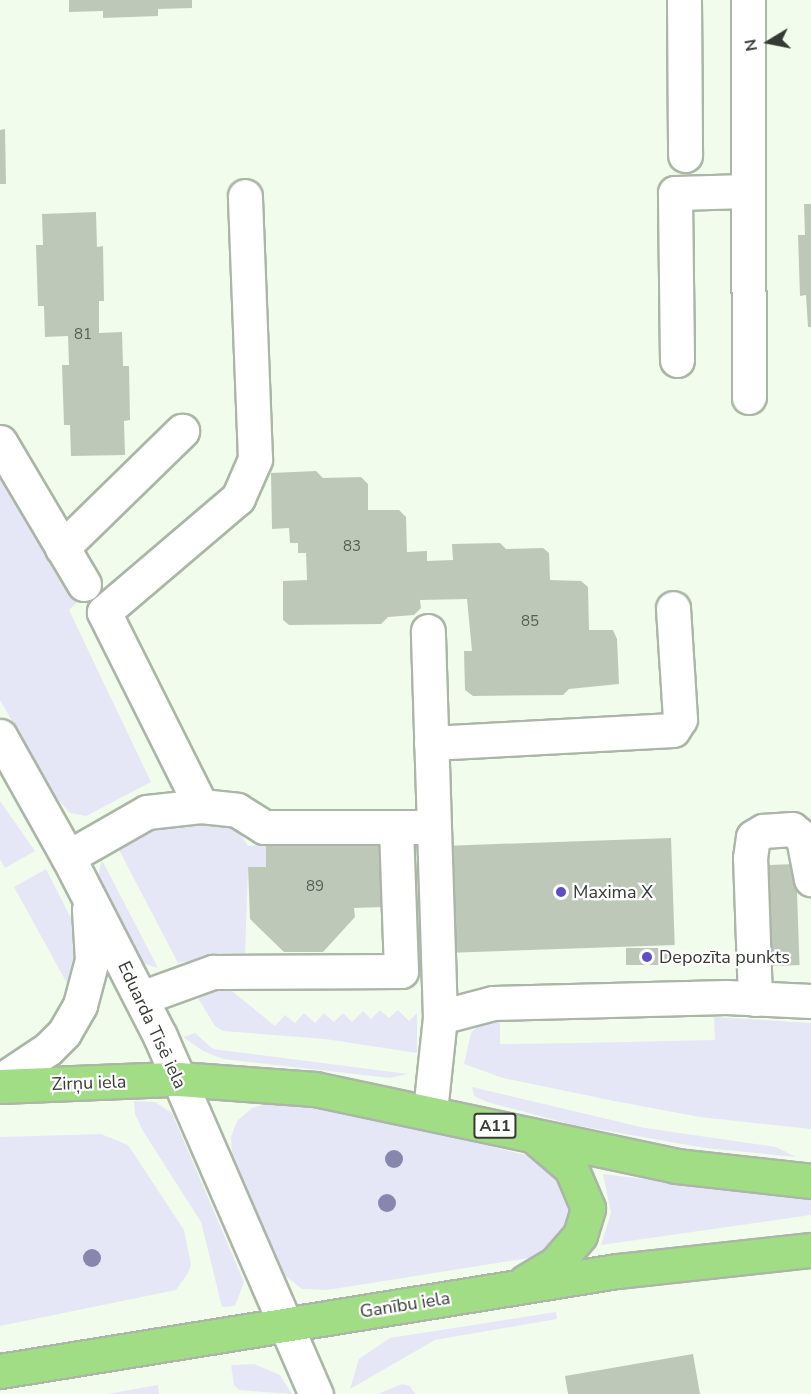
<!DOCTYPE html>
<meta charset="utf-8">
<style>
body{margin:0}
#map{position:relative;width:811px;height:1394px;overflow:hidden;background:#f1fcec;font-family:"Nunito Sans",sans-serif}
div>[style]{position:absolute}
.green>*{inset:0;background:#e6e7f6}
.building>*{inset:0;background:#bec8b9;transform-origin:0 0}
.roads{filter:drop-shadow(2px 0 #abb6a7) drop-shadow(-2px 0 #abb6a7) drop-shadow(0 2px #abb6a7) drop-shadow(0 -2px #abb6a7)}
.minor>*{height:33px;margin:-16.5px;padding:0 16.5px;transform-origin:16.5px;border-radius:16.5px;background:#fff}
.highway>*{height:33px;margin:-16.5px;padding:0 16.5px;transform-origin:16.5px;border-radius:16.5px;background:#a1dd84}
.trees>*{width:18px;height:18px;margin:-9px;border-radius:50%;background:#8786ac}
.dots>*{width:16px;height:16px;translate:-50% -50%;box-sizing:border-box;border:3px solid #fff;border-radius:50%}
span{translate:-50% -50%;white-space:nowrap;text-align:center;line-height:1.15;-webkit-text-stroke:4.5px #fff;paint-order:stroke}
.number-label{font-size:15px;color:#585e55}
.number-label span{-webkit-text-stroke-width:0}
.shield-label span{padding:2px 4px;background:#fff;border:2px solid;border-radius:4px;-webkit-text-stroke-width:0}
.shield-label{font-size:16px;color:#363a34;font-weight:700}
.poi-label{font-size:18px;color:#363a34}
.left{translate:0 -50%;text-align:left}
.street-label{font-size:18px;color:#363a34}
.north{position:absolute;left:739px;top:12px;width:60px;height:60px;-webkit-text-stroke:4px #fff;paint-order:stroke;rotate:260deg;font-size:16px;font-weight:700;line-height:24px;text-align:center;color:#363a34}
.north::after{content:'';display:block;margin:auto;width:21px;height:27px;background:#363a34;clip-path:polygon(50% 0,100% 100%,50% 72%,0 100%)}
</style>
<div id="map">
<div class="green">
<div style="clip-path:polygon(0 472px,79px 600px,69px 610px,151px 782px,86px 816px,70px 813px,55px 796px,0 700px)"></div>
<div style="clip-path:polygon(0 801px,35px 851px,5px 868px,0 859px)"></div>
<div style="clip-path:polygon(205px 824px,235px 825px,248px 846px,266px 844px,266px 867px,248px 868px,245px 955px,216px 956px,178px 963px,117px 846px,157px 826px)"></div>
<div style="clip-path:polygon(101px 862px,103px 862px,158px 968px,141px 963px,98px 880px)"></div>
<div style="clip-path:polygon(46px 869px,71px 918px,76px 941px,76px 962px,69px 987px,14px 887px)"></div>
<div style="clip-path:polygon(227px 987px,275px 1026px,285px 1015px,295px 1023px,304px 1013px,315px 1023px,324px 1013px,334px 1022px,343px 1013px,352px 1022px,363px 1011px,371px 1019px,380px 1010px,389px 1018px,398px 1010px,409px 1021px,417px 1013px,417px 1053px,325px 1039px,223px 1031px,215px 1026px,193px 990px)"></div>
<div style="clip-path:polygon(714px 1017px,811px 1023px,811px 1129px,700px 1117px,614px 1101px,503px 1078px,464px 1064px,471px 1033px,479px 1025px,500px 1021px,500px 1044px,581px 1043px,715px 1040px)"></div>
<div style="clip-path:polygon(195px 1033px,213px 1049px,408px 1074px,390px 1078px,223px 1059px,203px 1051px,183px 1037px)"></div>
<div style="clip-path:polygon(472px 1087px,645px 1128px,776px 1147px,796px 1157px,705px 1148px,574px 1125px,487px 1102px,474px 1096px)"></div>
<div style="clip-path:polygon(134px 1101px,155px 1102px,172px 1113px,244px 1282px,235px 1306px,222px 1307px,201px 1222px,143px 1131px,135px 1114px)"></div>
<div style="clip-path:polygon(273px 1102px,354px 1112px,545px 1160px,558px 1173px,570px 1206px,568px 1223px,552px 1248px,535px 1257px,327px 1290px,302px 1289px,283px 1274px,232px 1156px,231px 1137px,237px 1121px,252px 1108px)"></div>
<div style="clip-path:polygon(101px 1134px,128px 1145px,184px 1230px,191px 1265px,188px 1273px,176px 1290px,0 1326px,0 1137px)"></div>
<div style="clip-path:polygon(603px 1174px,811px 1200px,811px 1215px,601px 1245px,611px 1213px)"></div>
<div style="clip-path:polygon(556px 1312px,557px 1319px,435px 1340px,350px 1389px,359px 1359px,390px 1338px)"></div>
<div style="clip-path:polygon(254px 1364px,280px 1375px,292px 1394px,239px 1390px,234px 1385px,231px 1365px)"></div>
<div style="clip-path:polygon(402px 1384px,410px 1386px,415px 1394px,378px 1394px)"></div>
<div style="clip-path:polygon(158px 1385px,159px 1394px,107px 1394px)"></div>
</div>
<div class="building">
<div style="clip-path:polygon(69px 0,192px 0,192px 8px,158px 9px,158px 16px,103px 18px,103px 11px,69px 12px)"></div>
<div style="clip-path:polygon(5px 129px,6px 184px,0 184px,0 130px)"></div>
<div style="clip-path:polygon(804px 204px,811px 204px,811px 327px,808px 327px,806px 295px,800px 296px,798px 235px,805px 235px)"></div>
<div style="clip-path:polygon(96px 212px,97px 247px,103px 246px,104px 301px,99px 301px,99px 333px,122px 332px,123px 366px,129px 366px,130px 420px,124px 421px,125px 455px,71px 456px,70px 425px,64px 425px,62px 365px,69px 365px,68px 336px,45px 337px,44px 306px,38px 306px,36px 245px,43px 245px,42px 214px)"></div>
<div style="clip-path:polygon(316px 471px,323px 478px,361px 477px,368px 484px,368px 510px,399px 510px,406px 517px,407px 552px,427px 551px,427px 561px,453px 560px,452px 544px,500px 543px,506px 549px,543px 548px,549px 553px,550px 580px,581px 581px,588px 587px,589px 630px,613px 630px,617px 639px,619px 684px,569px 689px,563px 695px,473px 696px,465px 690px,464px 651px,472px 651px,467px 599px,420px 600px,421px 608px,414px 615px,388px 617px,381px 624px,289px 625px,283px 620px,283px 581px,307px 580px,306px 553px,298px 553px,298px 543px,290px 543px,289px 528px,272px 529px,271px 473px)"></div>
<div style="left:671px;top:838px;width:107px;height:222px;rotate:88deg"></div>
<div style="clip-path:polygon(380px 842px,382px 907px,354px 908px,355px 917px,323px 952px,284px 952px,250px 919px,248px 867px,266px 867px,266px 844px)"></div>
<div style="left:796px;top:864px;width:101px;height:34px;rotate:88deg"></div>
<div style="left:668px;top:948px;width:17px;height:42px;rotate:90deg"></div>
<div style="clip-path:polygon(693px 1354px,700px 1394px,568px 1394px,565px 1376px)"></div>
</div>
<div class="roads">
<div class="minor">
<div style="left:684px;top:0;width:155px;rotate:89.6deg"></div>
<div style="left:748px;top:0;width:397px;rotate:89.9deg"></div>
<div style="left:677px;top:360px;width:167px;rotate:-90.7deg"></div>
<div style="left:675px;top:193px;width:73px;rotate:-1.6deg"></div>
<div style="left:0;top:442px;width:165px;rotate:59.4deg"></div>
<div style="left:62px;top:548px;width:168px;rotate:-44.3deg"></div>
<div style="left:0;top:736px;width:139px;rotate:60.7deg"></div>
<div style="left:68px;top:857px;width:201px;rotate:62.8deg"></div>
<div style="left:160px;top:1036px;width:391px;rotate:66.5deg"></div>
<div style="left:431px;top:743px;width:242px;rotate:-3.1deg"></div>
<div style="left:673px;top:730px;width:13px;rotate:-58deg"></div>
<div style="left:680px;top:719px;width:111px;rotate:-93.6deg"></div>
<div style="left:201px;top:806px;width:36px;rotate:6deg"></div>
<div style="left:237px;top:810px;width:32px;rotate:32deg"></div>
<div style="left:264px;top:827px;width:170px"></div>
<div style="left:434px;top:827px;width:196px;rotate:-91.8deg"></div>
<div style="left:434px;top:827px;width:190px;rotate:88.2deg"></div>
<div style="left:68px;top:857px;width:91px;rotate:-29.7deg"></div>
<div style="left:147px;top:812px;width:54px;rotate:-6.3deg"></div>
<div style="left:201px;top:806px;width:217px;rotate:-116.6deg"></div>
<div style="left:104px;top:612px;width:176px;rotate:-40.4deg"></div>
<div style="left:238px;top:498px;width:43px;rotate:-66.4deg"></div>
<div style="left:255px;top:459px;width:263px;rotate:-92.2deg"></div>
<div style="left:141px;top:998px;width:77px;rotate:-19.9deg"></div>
<div style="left:213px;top:972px;width:188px;rotate:-0.3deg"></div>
<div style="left:401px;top:971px;width:144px;rotate:-92deg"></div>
<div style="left:755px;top:999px;width:141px;rotate:-92deg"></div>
<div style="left:750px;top:858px;width:21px;rotate:-82deg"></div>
<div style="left:753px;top:837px;width:12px;rotate:-31deg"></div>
<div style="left:763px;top:831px;width:29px;rotate:-4deg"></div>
<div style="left:792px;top:829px;width:14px;rotate:39deg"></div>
<div style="left:803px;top:838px;width:42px;rotate:79deg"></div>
<div style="left:0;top:1081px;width:58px;rotate:-33.7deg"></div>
<div style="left:48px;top:1049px;width:23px;rotate:-45deg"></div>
<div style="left:64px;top:1033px;width:32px;rotate:-60deg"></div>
<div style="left:80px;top:1005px;width:47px;rotate:-75.1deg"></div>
<div style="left:92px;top:960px;width:51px;rotate:-93.4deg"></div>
<div style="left:430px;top:1111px;width:95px;rotate:-83.9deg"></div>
<div style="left:440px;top:1017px;width:55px;rotate:-14.8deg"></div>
<div style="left:493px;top:1003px;width:233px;rotate:-1.5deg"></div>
<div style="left:726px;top:997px;width:85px;rotate:2.7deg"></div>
</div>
<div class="highway">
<div style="left:0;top:1086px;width:178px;rotate:-2.3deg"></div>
<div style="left:178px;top:1079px;width:137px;rotate:4.2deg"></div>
<div style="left:315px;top:1089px;width:369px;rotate:12deg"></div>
<div style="left:676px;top:1166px;width:136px;rotate:6.3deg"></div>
<div style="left:525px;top:1282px;width:35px;rotate:-31deg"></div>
<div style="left:555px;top:1264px;width:38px;rotate:-49deg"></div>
<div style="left:580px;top:1235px;width:28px;rotate:-73deg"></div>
<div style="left:588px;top:1208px;width:43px;rotate:-113deg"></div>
<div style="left:571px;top:1168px;width:46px;rotate:-139.4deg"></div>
<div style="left:0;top:1371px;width:625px;rotate:-9.21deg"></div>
<div style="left:617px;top:1271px;width:195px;rotate:-6.2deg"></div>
</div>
</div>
<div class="trees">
<div style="left:394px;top:1159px"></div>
<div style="left:387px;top:1203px"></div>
<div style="left:92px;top:1258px"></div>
</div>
<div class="dots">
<div style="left:561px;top:892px;background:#5b4ec6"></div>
<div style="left:647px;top:957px;background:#5b4ec6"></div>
</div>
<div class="number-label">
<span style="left:83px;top:335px">81</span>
<span style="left:352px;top:547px">83</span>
<span style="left:530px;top:622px">85</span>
<span style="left:315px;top:887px">89</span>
</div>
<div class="shield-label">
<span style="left:495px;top:1126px">A11</span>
</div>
<div class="poi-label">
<span class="left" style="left:573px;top:892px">Maxima X</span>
<span class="left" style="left:659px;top:957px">Depozīta punkts</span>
</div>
<div class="street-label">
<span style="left:152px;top:1025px;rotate:65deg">Eduarda Tisē iela</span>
<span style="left:89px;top:1083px;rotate:-2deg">Zirņu iela</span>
<span style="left:405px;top:1305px;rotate:-9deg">Ganību iela</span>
</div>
<div class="north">N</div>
</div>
